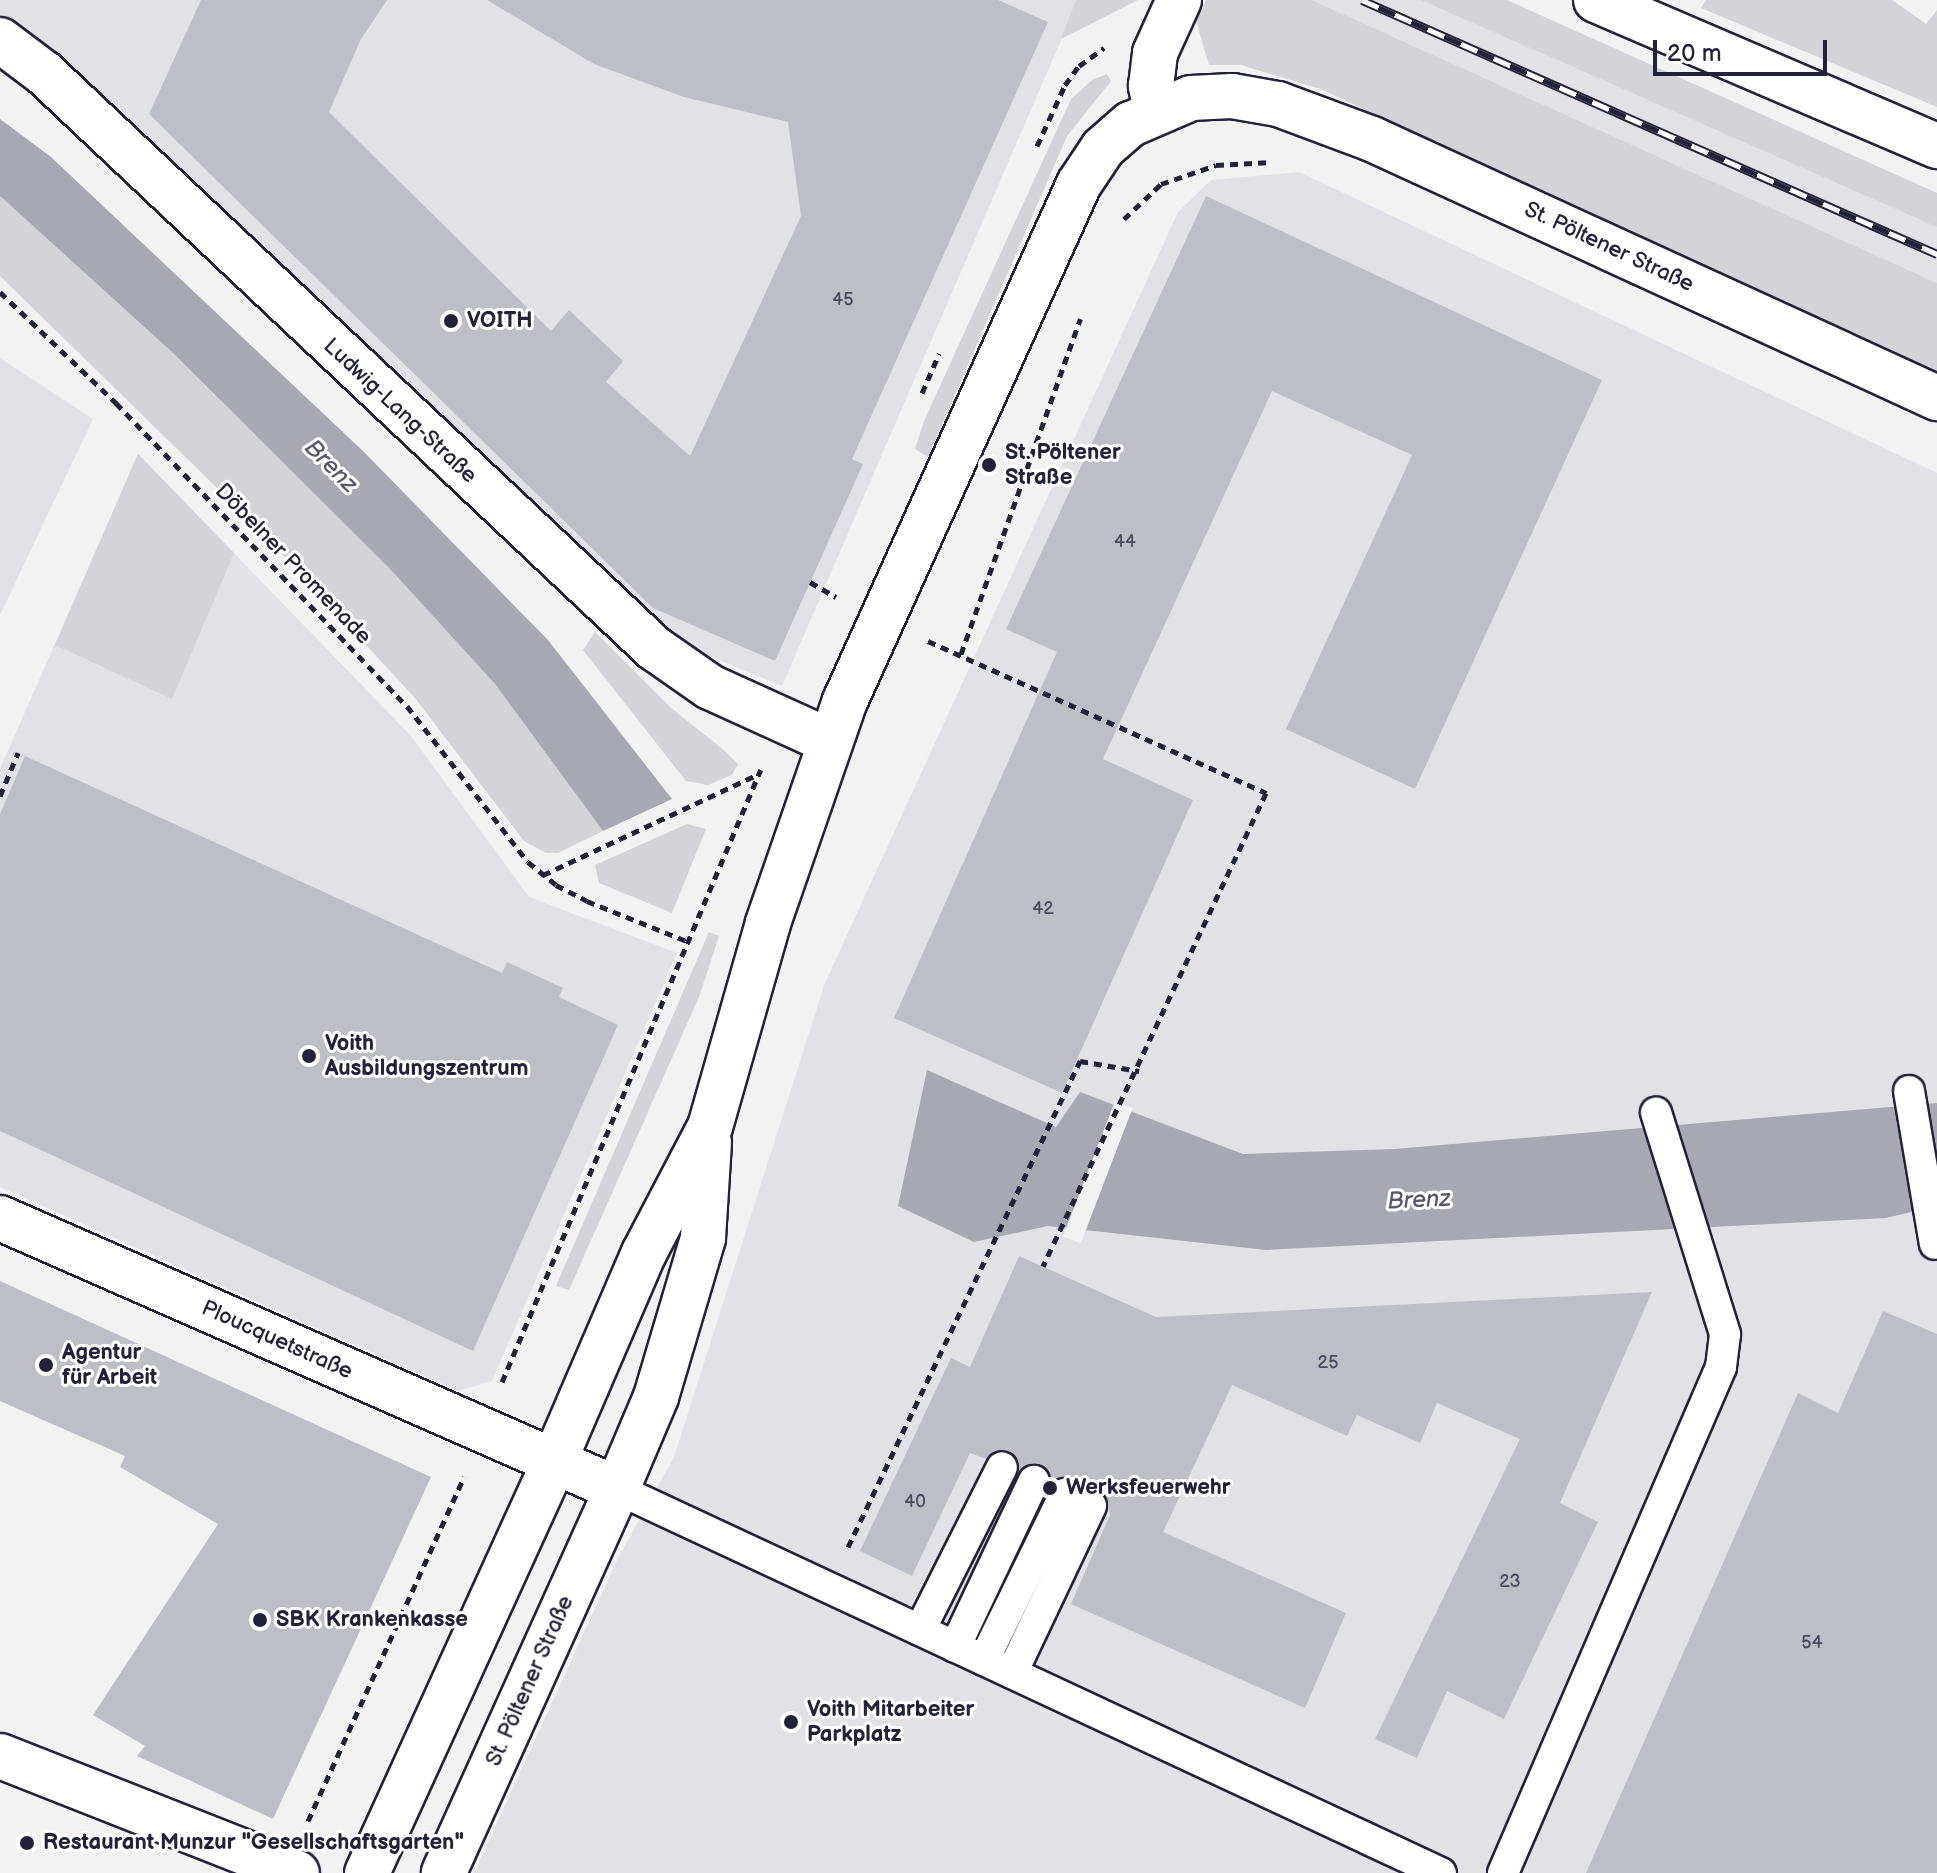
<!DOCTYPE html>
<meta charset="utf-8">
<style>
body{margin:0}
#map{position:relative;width:1937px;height:1873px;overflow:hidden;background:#f2f2f3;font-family:"Balsamiq Sans",sans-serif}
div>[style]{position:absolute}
.built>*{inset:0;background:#e2e2e6}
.green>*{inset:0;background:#d3d3d8}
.water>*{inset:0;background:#a8a8b2}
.pier>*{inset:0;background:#f2f2f3;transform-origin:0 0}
.building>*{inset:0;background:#bebec6}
.path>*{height:5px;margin-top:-2.5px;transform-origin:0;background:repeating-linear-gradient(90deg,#22223b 0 8px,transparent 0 14px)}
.roads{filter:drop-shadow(2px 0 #22223b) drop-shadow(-2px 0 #22223b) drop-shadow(0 2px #22223b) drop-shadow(0 -2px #22223b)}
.service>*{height:30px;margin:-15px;padding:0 15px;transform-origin:15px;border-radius:15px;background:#fff}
.minor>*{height:44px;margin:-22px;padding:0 22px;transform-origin:22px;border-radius:22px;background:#fff}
.tertiary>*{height:44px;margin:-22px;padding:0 22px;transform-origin:22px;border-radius:22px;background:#fff}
.secondary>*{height:44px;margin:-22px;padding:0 22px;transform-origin:22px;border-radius:22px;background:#fff}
.primary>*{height:44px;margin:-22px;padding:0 22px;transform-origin:22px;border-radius:22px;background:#fff}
.rail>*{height:9px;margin-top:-4.5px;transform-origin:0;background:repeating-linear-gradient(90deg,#fff 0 18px,#22223b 0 36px);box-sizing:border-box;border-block:2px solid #22223b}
.dots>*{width:22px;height:22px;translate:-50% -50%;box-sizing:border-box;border:4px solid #fff;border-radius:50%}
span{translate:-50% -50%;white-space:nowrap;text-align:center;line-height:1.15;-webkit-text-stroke:6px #fff;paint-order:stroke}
.number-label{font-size:18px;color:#49495e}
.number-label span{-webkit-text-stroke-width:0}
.street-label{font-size:22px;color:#22223b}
.poi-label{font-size:22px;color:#22223b;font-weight:700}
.left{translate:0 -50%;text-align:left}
.water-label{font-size:24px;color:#58586b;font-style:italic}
.scale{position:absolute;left:1653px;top:40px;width:174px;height:36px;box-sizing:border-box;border:4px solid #22223b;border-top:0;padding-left:10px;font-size:24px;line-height:28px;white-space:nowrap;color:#22223b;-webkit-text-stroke:6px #fff;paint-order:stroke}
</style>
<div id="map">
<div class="built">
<div style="clip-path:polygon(0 0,1076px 0,1078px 1px,782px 686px,671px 640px,75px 80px,0 18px)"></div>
<div style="clip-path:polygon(1312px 0,1422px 0,1937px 226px,1937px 283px)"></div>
<div style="clip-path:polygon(1299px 172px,1937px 473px,1937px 1873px,474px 1873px,619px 1556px,674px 1457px,825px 983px,1178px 212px,1211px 180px)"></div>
<div style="clip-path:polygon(0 358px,93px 419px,0 615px)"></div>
<div style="clip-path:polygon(138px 454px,411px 736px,529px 897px,677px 953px,492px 1381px,458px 1391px,0 1187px,0 769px)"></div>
</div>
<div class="green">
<div style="clip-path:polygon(1076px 0,1138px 0,1061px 39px)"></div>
<div style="clip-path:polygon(1206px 0,1312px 0,1937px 283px,1937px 379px,1323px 90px,1241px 65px,1209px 65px,1196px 21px)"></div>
<div style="clip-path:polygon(1421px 0,1507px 0,1937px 193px,1937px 227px)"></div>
<div style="clip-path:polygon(1706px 0,1892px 0,1926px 24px,1937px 10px,1937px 107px,1701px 8px)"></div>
<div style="clip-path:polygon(1107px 74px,1111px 81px,1067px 136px,928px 457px,915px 449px,924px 421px,1071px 99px,1092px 80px)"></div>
<div style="clip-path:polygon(0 196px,173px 353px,391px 570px,495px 684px,603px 831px,558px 853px,546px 853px,524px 841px,415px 698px,256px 526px,0 276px)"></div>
<div style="clip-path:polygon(138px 454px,234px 553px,172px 699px,55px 645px)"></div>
<div style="clip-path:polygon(595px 632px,670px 707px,725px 751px,738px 764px,732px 775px,708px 785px,686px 781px,583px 650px)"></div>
<div style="clip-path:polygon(687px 824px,706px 829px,672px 913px,599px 883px,595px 865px)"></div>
<div style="clip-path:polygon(709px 932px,719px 936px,699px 997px,569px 1290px,556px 1286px)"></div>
</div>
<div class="water">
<div style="clip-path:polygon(0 119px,51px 157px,364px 452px,548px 640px,672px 799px,603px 831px,495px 684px,391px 570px,173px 353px,0 196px)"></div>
<div style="clip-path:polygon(927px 1070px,1056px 1127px,1080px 1092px,1243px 1154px,1394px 1149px,1937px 1103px,1937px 1206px,1886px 1218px,1266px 1250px,1048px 1226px,974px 1242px,898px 1206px)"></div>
</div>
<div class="pier">
<div style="left:1115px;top:1101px;width:19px;height:145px;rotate:21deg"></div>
</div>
<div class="building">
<div style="clip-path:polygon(201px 0,387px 0,360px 41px,329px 112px,551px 331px,569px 310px,623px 361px,606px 382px,690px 456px,801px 216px,788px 122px,684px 97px,594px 64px,487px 0,998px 0,1048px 22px,852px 459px,863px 464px,775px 661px,653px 608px,149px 114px)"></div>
<div style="clip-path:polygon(1206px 196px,1602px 380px,1415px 789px,1286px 729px,1412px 455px,1272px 391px,1103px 759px,1193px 800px,1062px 1093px,894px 1018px,1057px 652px,1006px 629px)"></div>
<div style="clip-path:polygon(25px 756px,502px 973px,507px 962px,563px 988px,559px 997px,618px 1025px,473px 1351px,0 1131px,0 814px)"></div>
<div style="clip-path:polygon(1019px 1256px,1156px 1317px,1652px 1292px,1560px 1503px,1598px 1522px,1504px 1719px,1447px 1691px,1417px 1758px,1375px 1739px,1520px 1439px,1437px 1403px,1420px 1443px,1357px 1415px,1347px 1436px,1232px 1385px,1163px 1532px,1346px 1613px,1305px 1708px,1071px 1604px,1110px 1515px,1106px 1496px,1098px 1489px,1082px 1491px,1072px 1478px,1051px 1483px,1041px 1464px,1032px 1463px,1019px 1472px,1017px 1458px,1009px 1451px,993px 1452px,986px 1459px,970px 1453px,912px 1576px,860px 1551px,951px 1358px,970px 1367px)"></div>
<div style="clip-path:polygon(0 1281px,431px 1477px,273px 1819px,137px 1756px,145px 1746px,93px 1715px,218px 1524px,120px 1467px,125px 1456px,0 1401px)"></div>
<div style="clip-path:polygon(1883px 1311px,1937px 1334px,1937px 1873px,1586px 1873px,1798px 1393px,1838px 1413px)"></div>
</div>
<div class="path">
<div style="left:1037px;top:146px;width:67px;rotate:-65.3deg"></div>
<div style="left:1065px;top:85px;width:24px;rotate:-54deg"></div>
<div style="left:1079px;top:66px;width:31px;rotate:-36deg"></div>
<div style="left:1124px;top:219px;width:51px;rotate:-43.4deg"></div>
<div style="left:1161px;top:184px;width:58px;rotate:-19.1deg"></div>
<div style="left:1216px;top:165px;width:56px;rotate:-3.1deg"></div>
<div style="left:0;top:292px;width:161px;rotate:43.7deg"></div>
<div style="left:116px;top:403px;width:420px;rotate:46.2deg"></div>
<div style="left:407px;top:706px;width:197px;rotate:52.2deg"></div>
<div style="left:528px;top:862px;width:36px;rotate:39deg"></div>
<div style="left:556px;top:885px;width:35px;rotate:27deg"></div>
<div style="left:587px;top:901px;width:110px;rotate:21.9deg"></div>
<div style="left:922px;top:393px;width:43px;rotate:-66.4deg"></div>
<div style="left:810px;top:582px;width:30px;rotate:30deg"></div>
<div style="left:928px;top:641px;width:371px;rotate:24.2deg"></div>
<div style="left:1266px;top:793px;width:523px;rotate:115.24deg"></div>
<div style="left:961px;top:654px;width:356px;rotate:-70.4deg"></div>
<div style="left:0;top:796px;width:47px;rotate:-67.3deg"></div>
<div style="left:543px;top:875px;width:238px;rotate:-25.1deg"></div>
<div style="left:502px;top:1382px;width:665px;rotate:-67.1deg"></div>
<div style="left:848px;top:1547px;width:539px;rotate:-64.48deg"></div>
<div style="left:1080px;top:1061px;width:60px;rotate:9.6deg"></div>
<div style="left:308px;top:1821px;width:378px;rotate:-65.6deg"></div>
</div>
<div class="roads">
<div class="service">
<div style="left:1909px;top:1091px;width:155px;rotate:80.4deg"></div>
<div style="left:617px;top:1489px;width:909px;rotate:24.99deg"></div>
<div style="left:920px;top:1630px;width:182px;rotate:-63.3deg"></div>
<div style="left:955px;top:1647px;width:184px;rotate:-64.6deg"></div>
<div style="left:984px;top:1660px;width:185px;rotate:-64deg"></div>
<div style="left:1012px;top:1673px;width:185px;rotate:-64.7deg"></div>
<div style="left:1503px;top:1873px;width:551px;rotate:-66.69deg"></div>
<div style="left:1721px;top:1367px;width:33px;rotate:-83deg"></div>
<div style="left:1725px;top:1334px;width:232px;rotate:-107.3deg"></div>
</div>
<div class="minor">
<div style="left:0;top:40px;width:55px;rotate:36.9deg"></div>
<div style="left:44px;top:73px;width:838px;rotate:43.31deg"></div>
<div style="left:654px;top:648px;width:68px;rotate:34.9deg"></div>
<div style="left:710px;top:687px;width:131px;rotate:24.4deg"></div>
<div style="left:1156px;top:110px;width:25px;rotate:-102deg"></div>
<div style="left:1151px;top:86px;width:33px;rotate:-83deg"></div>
<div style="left:1155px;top:53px;width:58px;rotate:-65.6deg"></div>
</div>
<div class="tertiary">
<div style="left:553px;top:1464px;width:230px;rotate:-66.7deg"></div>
<div style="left:644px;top:1253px;width:142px;rotate:-62.4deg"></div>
<div style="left:710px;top:1127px;width:212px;rotate:-74.1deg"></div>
<div style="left:768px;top:923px;width:235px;rotate:-70.9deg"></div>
<div style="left:845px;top:701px;width:567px;rotate:-65.65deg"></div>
<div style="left:1079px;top:184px;width:43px;rotate:-56.3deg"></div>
<div style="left:1103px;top:148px;width:37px;rotate:-41deg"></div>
<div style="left:1131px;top:124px;width:65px;rotate:-23.4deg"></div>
<div style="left:1191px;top:98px;width:41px;rotate:-2.8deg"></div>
<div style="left:1232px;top:96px;width:47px;rotate:9.9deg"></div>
<div style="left:1278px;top:104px;width:100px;rotate:20.4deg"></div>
<div style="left:1372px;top:139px;width:622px;rotate:24.63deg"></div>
<div style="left:617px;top:1489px;width:100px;rotate:-67deg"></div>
<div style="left:656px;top:1397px;width:166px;rotate:-73.5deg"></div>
<div style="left:703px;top:1238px;width:96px;rotate:-86.4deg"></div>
</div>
<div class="secondary">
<div style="left:0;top:1218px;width:674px;rotate:23.71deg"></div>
<div style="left:617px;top:1489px;width:421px;rotate:114.3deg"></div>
<div style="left:0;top:1756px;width:319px;rotate:21.5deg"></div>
<div style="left:367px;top:1873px;width:449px;rotate:-65.5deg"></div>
</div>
<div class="primary">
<div style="left:1596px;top:0;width:371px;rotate:23.2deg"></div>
</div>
</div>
<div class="rail">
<div style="left:1362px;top:0;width:629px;rotate:23.83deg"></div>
</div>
<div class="dots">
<div style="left:451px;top:321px;background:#22223b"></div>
<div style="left:989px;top:465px;background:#22223b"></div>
<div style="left:309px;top:1056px;background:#22223b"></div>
<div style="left:46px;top:1365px;background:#22223b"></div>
<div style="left:1050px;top:1488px;background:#22223b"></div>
<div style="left:260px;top:1620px;background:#22223b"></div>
<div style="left:791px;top:1722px;background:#22223b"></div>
<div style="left:27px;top:1843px;background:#22223b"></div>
</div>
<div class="number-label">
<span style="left:843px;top:300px">45</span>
<span style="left:1125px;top:542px">44</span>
<span style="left:1043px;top:909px">42</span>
<span style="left:1328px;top:1363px">25</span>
<span style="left:915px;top:1502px">40</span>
<span style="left:1510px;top:1582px">23</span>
<span style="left:1812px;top:1643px">54</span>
</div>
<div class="street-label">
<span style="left:1609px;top:247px;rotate:25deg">St. Pöltener Straße</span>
<span style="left:400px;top:411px;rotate:43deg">Ludwig-Lang-Straße</span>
<span style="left:293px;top:564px;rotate:46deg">Döbelner Promenade</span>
<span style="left:277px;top:1340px;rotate:24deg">Ploucquetstraße</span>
<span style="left:530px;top:1681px;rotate:-66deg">St. Pöltener Straße</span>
</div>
<div class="poi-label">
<span class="left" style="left:467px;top:321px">VOITH</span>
<span class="left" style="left:1005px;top:465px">St. Pöltener<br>Straße</span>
<span class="left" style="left:325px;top:1056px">Voith<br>Ausbildungszentrum</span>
<span class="left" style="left:62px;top:1365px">Agentur<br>für Arbeit</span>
<span class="left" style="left:1066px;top:1488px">Werksfeuerwehr</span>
<span class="left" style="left:276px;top:1620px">SBK Krankenkasse</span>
<span class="left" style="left:807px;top:1722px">Voith Mitarbeiter<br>Parkplatz</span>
<span class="left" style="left:43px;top:1843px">Restaurant Munzur "Gesellschaftsgarten"</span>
</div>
<div class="water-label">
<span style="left:331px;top:466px;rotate:45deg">Brenz</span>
<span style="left:1419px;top:1200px;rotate:-3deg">Brenz</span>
</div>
<div class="scale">20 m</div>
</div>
